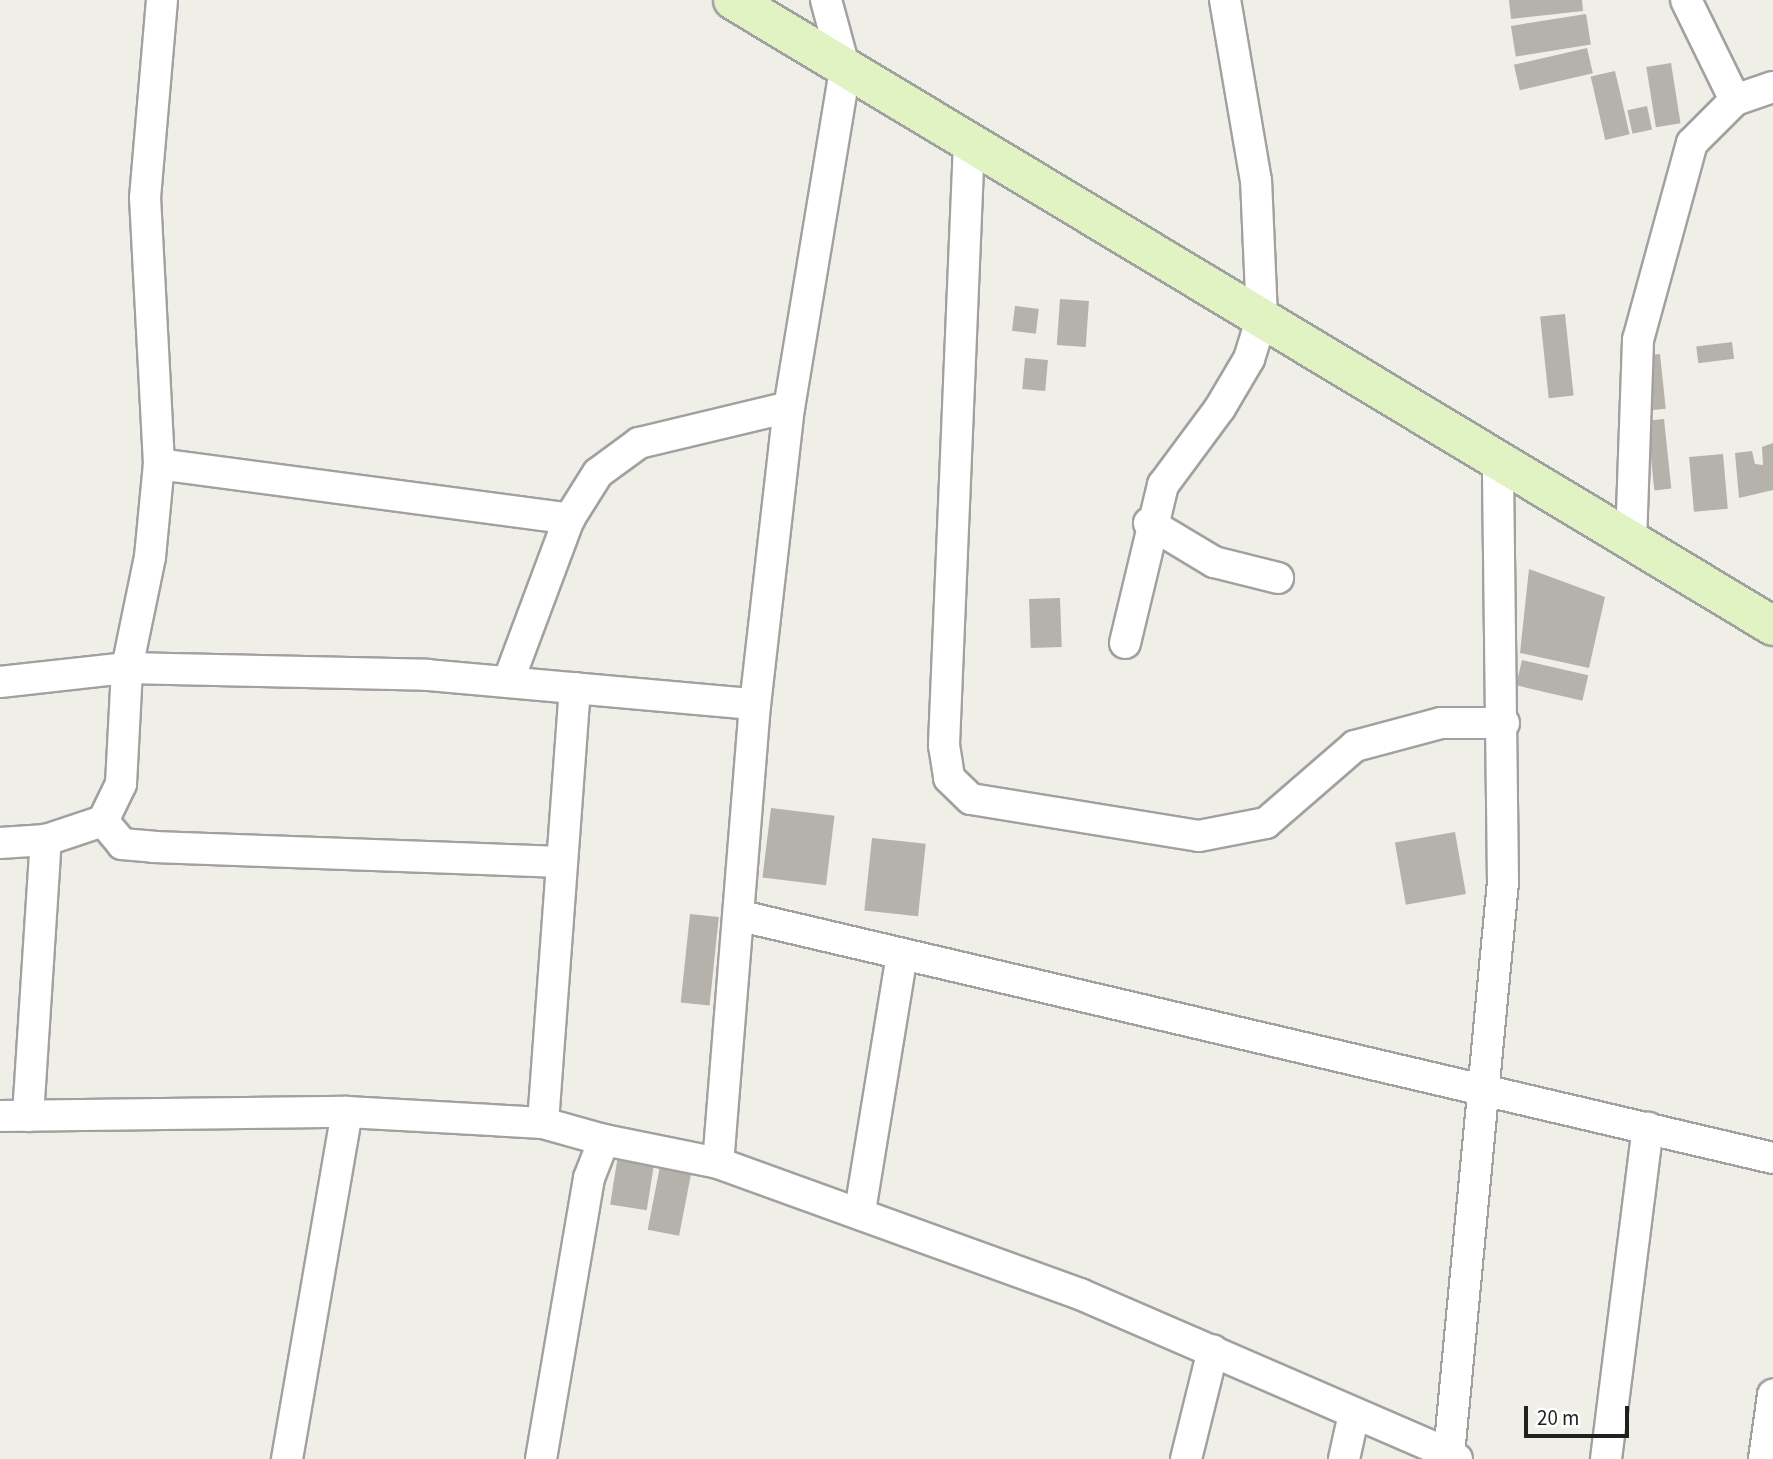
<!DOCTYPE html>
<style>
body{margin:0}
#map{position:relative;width:1773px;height:1459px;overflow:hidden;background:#efefe7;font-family:"Source Sans 3",sans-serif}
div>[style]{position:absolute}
.building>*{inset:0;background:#b4b2aa;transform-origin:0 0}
.roads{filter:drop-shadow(2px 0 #a1a1a1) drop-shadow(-2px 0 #a1a1a1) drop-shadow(0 2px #a1a1a1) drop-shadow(0 -2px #a1a1a1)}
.street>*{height:30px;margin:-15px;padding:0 15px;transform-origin:15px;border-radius:15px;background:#fff}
.secondary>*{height:38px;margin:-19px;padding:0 19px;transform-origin:19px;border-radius:19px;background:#e1f3c2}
span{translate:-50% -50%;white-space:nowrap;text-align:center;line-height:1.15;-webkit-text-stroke:6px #fff;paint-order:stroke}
.scale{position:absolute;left:1524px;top:1406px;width:105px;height:32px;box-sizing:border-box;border:4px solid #202020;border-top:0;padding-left:9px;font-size:21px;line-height:24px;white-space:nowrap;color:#202020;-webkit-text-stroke:5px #fff;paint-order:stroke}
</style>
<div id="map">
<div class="building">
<div style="clip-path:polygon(1509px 0,1582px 0,1583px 11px,1511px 19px)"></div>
<div style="left:1586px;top:14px;width:31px;height:76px;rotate:81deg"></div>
<div style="left:1587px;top:48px;width:26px;height:75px;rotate:77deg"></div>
<div style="left:1671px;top:63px;width:61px;height:25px;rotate:81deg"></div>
<div style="left:1615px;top:71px;width:65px;height:25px;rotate:77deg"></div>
<div style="left:1647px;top:106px;width:24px;height:20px;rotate:78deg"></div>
<div style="left:1060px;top:299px;width:29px;height:46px;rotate:4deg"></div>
<div style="left:1015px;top:306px;width:24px;height:25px;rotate:7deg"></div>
<div style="left:1565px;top:314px;width:82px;height:25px;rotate:84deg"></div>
<div style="left:1732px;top:342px;width:17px;height:36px;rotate:83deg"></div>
<div style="left:1660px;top:354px;width:55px;height:18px;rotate:84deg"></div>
<div style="left:1025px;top:358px;width:23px;height:31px;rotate:5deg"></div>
<div style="left:1664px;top:419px;width:70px;height:17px;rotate:84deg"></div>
<div style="clip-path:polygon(1773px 443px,1773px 490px,1739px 498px,1735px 453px,1752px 451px,1755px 464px,1763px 465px,1762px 447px)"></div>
<div style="left:1723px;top:454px;width:55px;height:34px;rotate:85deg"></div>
<div style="clip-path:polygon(1529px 569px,1605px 597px,1589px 668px,1520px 653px)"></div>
<div style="left:1060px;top:598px;width:49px;height:31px;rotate:88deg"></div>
<div style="left:1522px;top:660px;width:68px;height:26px;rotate:13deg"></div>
<div style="left:771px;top:808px;width:64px;height:70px;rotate:7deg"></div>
<div style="left:1455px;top:832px;width:63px;height:61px;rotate:80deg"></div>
<div style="left:872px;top:838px;width:54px;height:73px;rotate:6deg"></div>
<div style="left:690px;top:914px;width:29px;height:89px;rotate:6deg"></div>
<div style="left:618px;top:1155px;width:37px;height:50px;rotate:9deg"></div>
<div style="left:661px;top:1161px;width:32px;height:70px;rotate:11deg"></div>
</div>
<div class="roads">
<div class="street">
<div style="left:826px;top:0;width:73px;rotate:74.8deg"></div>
<div style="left:845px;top:70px;width:342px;rotate:99.4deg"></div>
<div style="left:789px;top:407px;width:299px;rotate:96.5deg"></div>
<div style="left:755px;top:704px;width:460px;rotate:94.6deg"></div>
<div style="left:718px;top:1163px;width:385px;rotate:19.9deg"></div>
<div style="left:1080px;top:1294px;width:402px;rotate:23.4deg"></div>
<div style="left:1686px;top:0;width:111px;rotate:63.9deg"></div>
<div style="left:969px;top:143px;width:603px;rotate:92.38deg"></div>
<div style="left:944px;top:745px;width:33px;rotate:81deg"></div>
<div style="left:949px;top:778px;width:30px;rotate:44deg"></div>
<div style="left:971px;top:799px;width:231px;rotate:9.2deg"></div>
<div style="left:1199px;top:836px;width:68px;rotate:-11deg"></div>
<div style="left:1266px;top:823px;width:118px;rotate:-40.9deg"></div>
<div style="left:1355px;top:746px;width:89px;rotate:-15deg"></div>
<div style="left:1441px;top:723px;width:63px"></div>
<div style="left:159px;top:464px;width:414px;rotate:7.6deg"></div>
<div style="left:1149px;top:523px;width:76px;rotate:31deg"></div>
<div style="left:1214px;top:562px;width:66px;rotate:14deg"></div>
<div style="left:1631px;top:541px;width:201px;rotate:-88deg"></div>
<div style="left:1638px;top:340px;width:204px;rotate:-74.7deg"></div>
<div style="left:1692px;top:143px;width:61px;rotate:-45deg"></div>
<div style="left:1735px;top:100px;width:40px;rotate:-18.9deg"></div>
<div style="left:1125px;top:643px;width:163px;rotate:-76.5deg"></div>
<div style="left:1163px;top:485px;width:96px;rotate:-53.5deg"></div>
<div style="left:1220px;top:408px;width:57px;rotate:-59.4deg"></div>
<div style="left:1249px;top:359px;width:44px;rotate:-72.8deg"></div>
<div style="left:1262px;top:317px;width:136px;rotate:-92.5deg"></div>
<div style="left:1256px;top:181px;width:184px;rotate:-99.7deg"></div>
<div style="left:0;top:682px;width:128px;rotate:-6.3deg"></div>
<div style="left:127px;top:668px;width:300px;rotate:1.3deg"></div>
<div style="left:427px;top:675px;width:329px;rotate:5.1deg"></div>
<div style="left:508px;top:682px;width:174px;rotate:-69.5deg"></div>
<div style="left:569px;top:519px;width:54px;rotate:-57.8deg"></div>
<div style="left:598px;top:473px;width:51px;rotate:-36.2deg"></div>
<div style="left:639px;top:443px;width:154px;rotate:-13.5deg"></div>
<div style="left:103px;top:821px;width:30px;rotate:50deg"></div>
<div style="left:122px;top:844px;width:32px;rotate:5deg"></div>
<div style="left:154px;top:847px;width:408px;rotate:2.1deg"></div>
<div style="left:0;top:843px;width:46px;rotate:-3.7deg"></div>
<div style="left:46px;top:840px;width:60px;rotate:-18.4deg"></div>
<div style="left:103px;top:821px;width:41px;rotate:-64.1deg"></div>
<div style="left:121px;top:784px;width:116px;rotate:-87deg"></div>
<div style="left:127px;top:668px;width:113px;rotate:-78.3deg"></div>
<div style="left:150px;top:557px;width:93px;rotate:-84.5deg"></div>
<div style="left:159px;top:464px;width:266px;rotate:-93deg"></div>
<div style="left:145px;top:198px;width:199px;rotate:-85.1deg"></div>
<div style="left:741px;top:916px;width:1060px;rotate:13.2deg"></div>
<div style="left:0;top:1116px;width:347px;rotate:-0.7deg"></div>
<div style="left:347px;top:1112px;width:196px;rotate:3.2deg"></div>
<div style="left:543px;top:1123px;width:63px;rotate:15.6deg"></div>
<div style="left:28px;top:1116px;width:277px;rotate:-86.3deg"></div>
<div style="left:543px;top:1123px;width:436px;rotate:-85.8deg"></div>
<div style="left:860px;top:1211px;width:260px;rotate:-80.7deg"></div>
<div style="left:287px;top:1459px;width:352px;rotate:-80.2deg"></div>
<div style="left:541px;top:1459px;width:285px;rotate:-80.3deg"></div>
<div style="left:589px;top:1178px;width:41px;rotate:-68.5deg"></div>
<div style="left:604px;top:1140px;width:116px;rotate:11.4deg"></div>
<div style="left:1186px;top:1459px;width:112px;rotate:-76.1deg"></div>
<div style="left:1344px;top:1459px;width:46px;rotate:-77.5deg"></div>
<div style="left:1457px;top:1459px;width:9px;rotate:-148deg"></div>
<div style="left:1449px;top:1454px;width:575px;rotate:-84.61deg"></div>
<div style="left:1503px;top:882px;width:422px;rotate:-90.7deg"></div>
<div style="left:1606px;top:1459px;width:334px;rotate:-82.8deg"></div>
<div style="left:1764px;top:1459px;width:65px;rotate:-82deg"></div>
</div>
<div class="secondary">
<div style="left:733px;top:0;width:1214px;rotate:31.04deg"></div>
</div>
</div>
<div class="scale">20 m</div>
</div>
